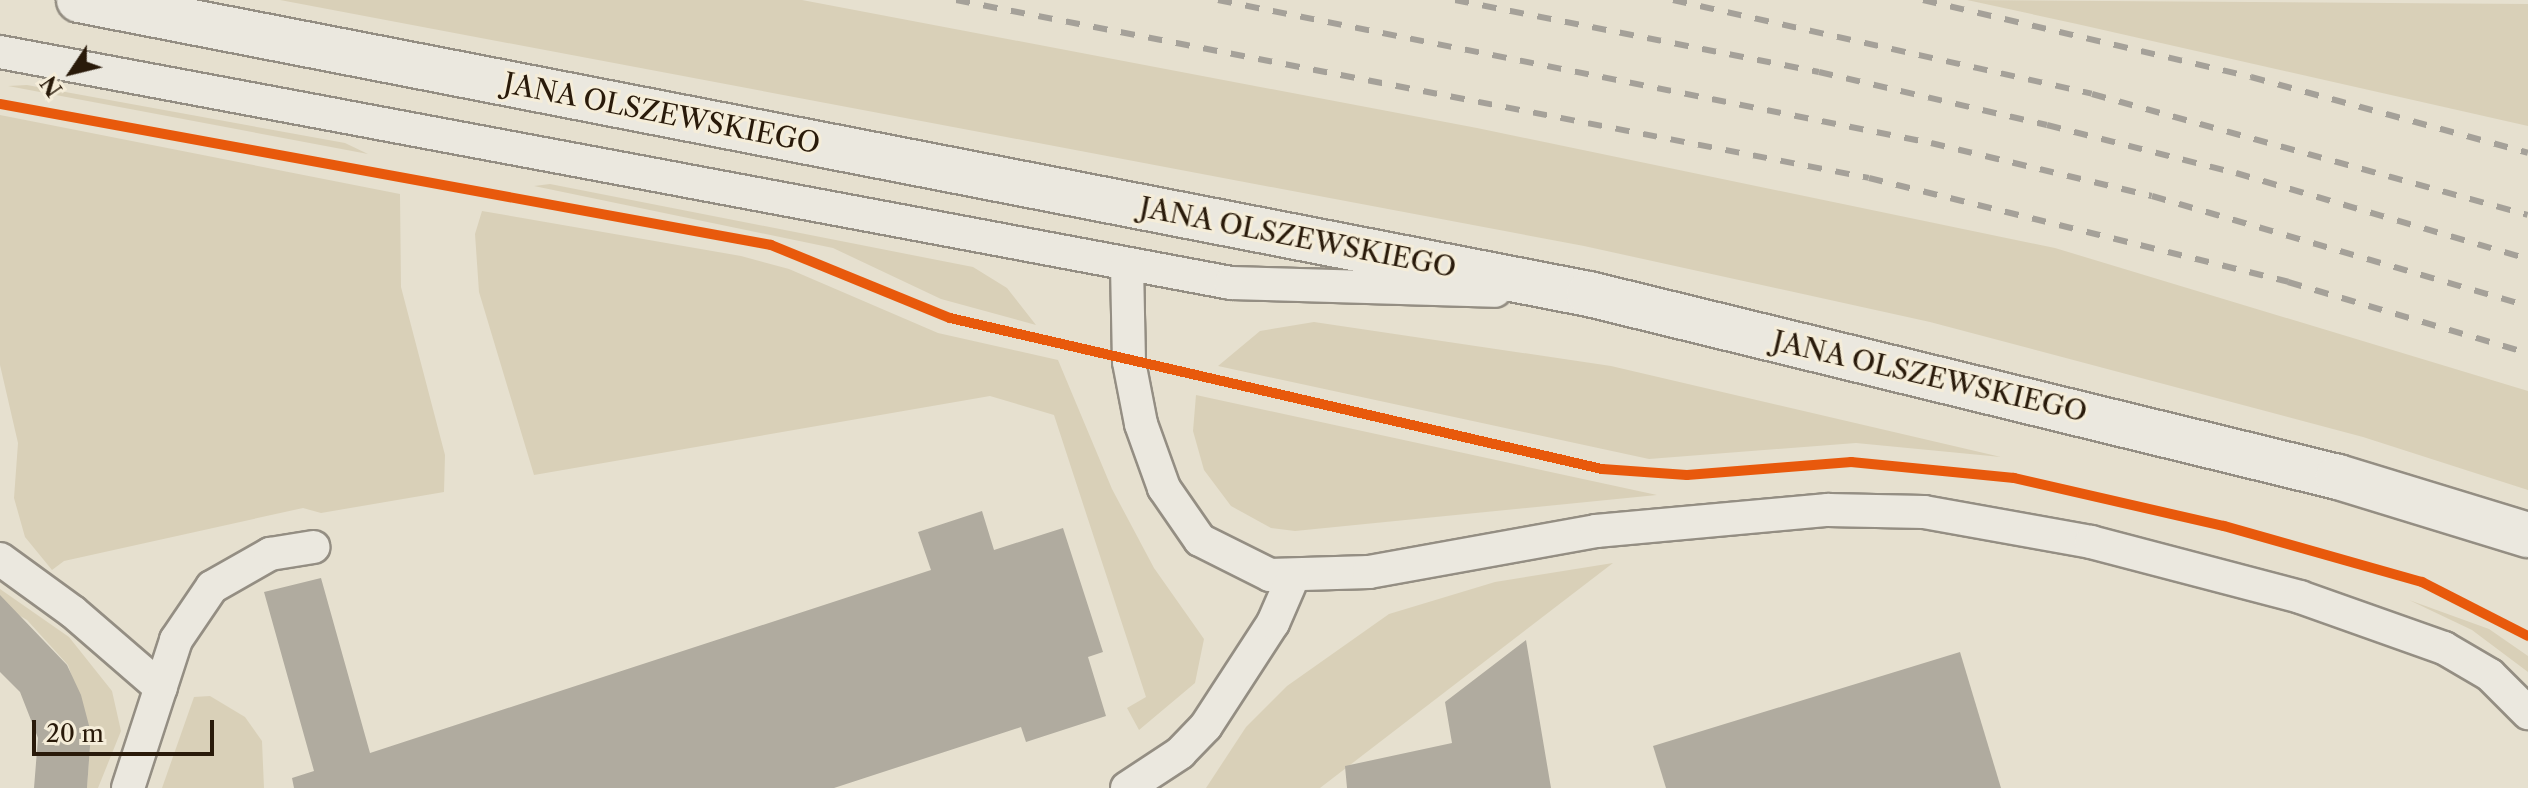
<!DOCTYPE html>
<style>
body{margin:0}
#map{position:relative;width:2528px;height:788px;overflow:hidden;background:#e6e0cf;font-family:"Libre Caslon Text",serif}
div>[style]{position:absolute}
.green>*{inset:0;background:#d9d0b8}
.building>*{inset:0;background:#b0ab9f}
.roads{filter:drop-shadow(2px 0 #948e83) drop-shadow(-2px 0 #948e83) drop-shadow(0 2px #948e83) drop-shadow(0 -2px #948e83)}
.lane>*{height:32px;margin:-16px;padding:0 16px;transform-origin:16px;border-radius:16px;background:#ebe8df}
.secondary>*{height:44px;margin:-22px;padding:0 22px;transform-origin:22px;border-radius:22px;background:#ebe8df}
.rail>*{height:6px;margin-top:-3px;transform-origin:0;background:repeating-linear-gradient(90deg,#a5a199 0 14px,transparent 0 28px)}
.cycleway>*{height:10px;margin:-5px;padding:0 5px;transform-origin:5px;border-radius:5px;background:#e8590c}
span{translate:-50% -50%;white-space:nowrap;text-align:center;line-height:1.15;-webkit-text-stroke:6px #f5edd9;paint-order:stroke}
.street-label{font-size:28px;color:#291a0a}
.north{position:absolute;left:32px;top:32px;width:80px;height:80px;-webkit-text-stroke:6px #f5edd9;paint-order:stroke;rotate:235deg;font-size:22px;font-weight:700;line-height:32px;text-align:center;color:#291a0a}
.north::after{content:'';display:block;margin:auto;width:28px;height:36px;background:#291a0a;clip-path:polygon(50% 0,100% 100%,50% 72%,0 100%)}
.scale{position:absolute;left:32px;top:720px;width:182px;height:36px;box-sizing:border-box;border:4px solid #291a0a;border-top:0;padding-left:10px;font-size:24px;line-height:28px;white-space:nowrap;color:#291a0a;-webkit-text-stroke:6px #f5edd9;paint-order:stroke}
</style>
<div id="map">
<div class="green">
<div style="clip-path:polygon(280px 0,802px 0,1477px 128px,2055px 248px,2528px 391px,2528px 490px,2363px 437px,1930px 322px,1584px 246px)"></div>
<div style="clip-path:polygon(1967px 0,2528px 4px,2528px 126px,2077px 24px)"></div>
<div style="clip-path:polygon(27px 85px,345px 143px,368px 154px,8px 86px)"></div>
<div style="clip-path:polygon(0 115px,400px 194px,401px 287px,445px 455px,444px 492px,321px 513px,303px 508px,64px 561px,52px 570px,25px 537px,14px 498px,18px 443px,0 365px)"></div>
<div style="clip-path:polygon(550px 184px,973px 267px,1007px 288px,1036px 325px,941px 299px,833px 248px,534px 186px)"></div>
<div style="clip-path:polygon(482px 211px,741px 256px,789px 269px,938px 333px,1058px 360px,1112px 489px,1154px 568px,1204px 639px,1195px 683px,1139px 730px,1127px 708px,1146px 697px,1054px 415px,990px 396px,534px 475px,479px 292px,475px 234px)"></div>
<div style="clip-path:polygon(1314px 322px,1611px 366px,2001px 457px,1856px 443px,1649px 459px,1218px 366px,1260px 331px)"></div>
<div style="clip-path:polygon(1196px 395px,1657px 495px,1295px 531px,1271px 528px,1231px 506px,1204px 470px,1193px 431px)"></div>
<div style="clip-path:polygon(1613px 563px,1320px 788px,1206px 788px,1246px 727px,1287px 686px,1389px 614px,1495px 582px)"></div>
<div style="clip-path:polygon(0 589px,69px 637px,112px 691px,121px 731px,98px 788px,87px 788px,91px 733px,68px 665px,27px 620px,0 604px)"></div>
<div style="clip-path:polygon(2409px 600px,2489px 629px,2528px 656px,2528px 672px,2472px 630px)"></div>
<div style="clip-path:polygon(210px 696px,245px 717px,262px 741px,264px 788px,162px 788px,194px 697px)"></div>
</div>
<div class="building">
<div style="clip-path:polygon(982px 511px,994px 550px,1063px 528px,1103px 652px,1088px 657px,1106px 716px,1026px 742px,1021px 727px,834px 788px,294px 788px,292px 778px,314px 771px,264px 592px,321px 578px,370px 753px,931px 570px,918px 532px)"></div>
<div style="clip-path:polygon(0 595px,67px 665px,81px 695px,91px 733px,87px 788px,34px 788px,38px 738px,20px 692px,0 672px)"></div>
<div style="clip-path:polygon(1526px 640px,1551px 788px,1347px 788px,1345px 766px,1452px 743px,1445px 702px)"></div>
<div style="clip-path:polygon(1960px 652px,2001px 788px,1666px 788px,1653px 746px)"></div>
</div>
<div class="roads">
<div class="lane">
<div style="left:0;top:52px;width:1252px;rotate:10.63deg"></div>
<div style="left:1231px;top:283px;width:264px;rotate:1.7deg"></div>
<div style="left:1127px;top:266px;width:96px;rotate:88.8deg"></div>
<div style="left:1129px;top:362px;width:63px;rotate:79deg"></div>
<div style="left:1141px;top:424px;width:68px;rotate:70.2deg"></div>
<div style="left:1164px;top:488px;width:63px;rotate:55.3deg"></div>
<div style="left:1200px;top:540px;width:78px;rotate:26.6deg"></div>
<div style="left:1270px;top:575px;width:99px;rotate:-1.7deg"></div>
<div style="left:1369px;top:572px;width:231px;rotate:-10.2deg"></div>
<div style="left:1596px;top:531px;width:233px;rotate:-5.2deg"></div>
<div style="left:1828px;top:510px;width:96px;rotate:1.2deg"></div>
<div style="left:1924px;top:512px;width:170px;rotate:10.2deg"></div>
<div style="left:2091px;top:542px;width:216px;rotate:14.7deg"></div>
<div style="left:2300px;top:597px;width:153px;rotate:19.5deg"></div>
<div style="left:2444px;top:648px;width:53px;rotate:30.4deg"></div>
<div style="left:2490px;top:675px;width:54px;rotate:45deg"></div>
<div style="left:0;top:559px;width:90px;rotate:36deg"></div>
<div style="left:73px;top:612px;width:116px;rotate:40.8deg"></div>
<div style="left:128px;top:788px;width:156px;rotate:-72deg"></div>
<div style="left:176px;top:640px;width:64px;rotate:-55.8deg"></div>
<div style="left:212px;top:587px;width:67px;rotate:-29.6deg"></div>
<div style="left:270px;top:554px;width:44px;rotate:-9.2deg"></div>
<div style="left:1127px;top:788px;width:64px;rotate:-33.4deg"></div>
<div style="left:1180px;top:753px;width:37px;rotate:-46deg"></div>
<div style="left:1206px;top:726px;width:123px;rotate:-57deg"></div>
<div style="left:1273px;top:623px;width:50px;rotate:-66.5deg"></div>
</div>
<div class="secondary">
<div style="left:79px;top:0;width:1538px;rotate:11.02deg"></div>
<div style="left:1589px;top:294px;width:771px;rotate:13.73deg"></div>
<div style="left:2338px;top:477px;width:199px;rotate:17deg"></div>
</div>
</div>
<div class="rail">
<div style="left:956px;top:0;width:930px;rotate:11.03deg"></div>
<div style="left:1869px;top:178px;width:432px;rotate:13.9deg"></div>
<div style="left:2288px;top:282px;width:250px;rotate:16.5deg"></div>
<div style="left:1218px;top:0;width:727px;rotate:11.34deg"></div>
<div style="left:1931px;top:143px;width:227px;rotate:13.5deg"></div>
<div style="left:2152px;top:196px;width:392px;rotate:16.3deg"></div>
<div style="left:1455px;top:0;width:371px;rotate:11.2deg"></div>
<div style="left:1819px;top:72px;width:234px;rotate:13.1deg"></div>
<div style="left:2047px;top:125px;width:195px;rotate:14.3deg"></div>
<div style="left:2236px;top:173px;width:304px;rotate:16.4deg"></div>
<div style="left:1673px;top:0;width:429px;rotate:12.6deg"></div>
<div style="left:2092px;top:94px;width:452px;rotate:15.5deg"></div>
<div style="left:1923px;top:0;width:337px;rotate:13.2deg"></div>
<div style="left:2251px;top:77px;width:287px;rotate:15.3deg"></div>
</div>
<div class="cycleway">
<div style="left:0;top:104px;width:784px;rotate:10.36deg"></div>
<div style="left:771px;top:245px;width:193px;rotate:22.2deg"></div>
<div style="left:950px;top:318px;width:669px;rotate:13.04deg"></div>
<div style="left:1602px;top:469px;width:85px;rotate:4deg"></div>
<div style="left:1687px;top:475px;width:165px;rotate:-4.5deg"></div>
<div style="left:1851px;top:462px;width:164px;rotate:5.6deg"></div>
<div style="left:2014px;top:478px;width:215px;rotate:12.9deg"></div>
<div style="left:2224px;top:526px;width:206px;rotate:15.8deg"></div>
<div style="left:2422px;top:582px;width:119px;rotate:27deg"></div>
</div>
<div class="street-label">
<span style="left:662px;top:113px;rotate:11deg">JANA OLSZEWSKIEGO</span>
<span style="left:1298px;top:237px;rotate:11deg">JANA OLSZEWSKIEGO</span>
<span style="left:1930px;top:376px;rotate:13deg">JANA OLSZEWSKIEGO</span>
</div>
<div class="north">N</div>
<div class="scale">20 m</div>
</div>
